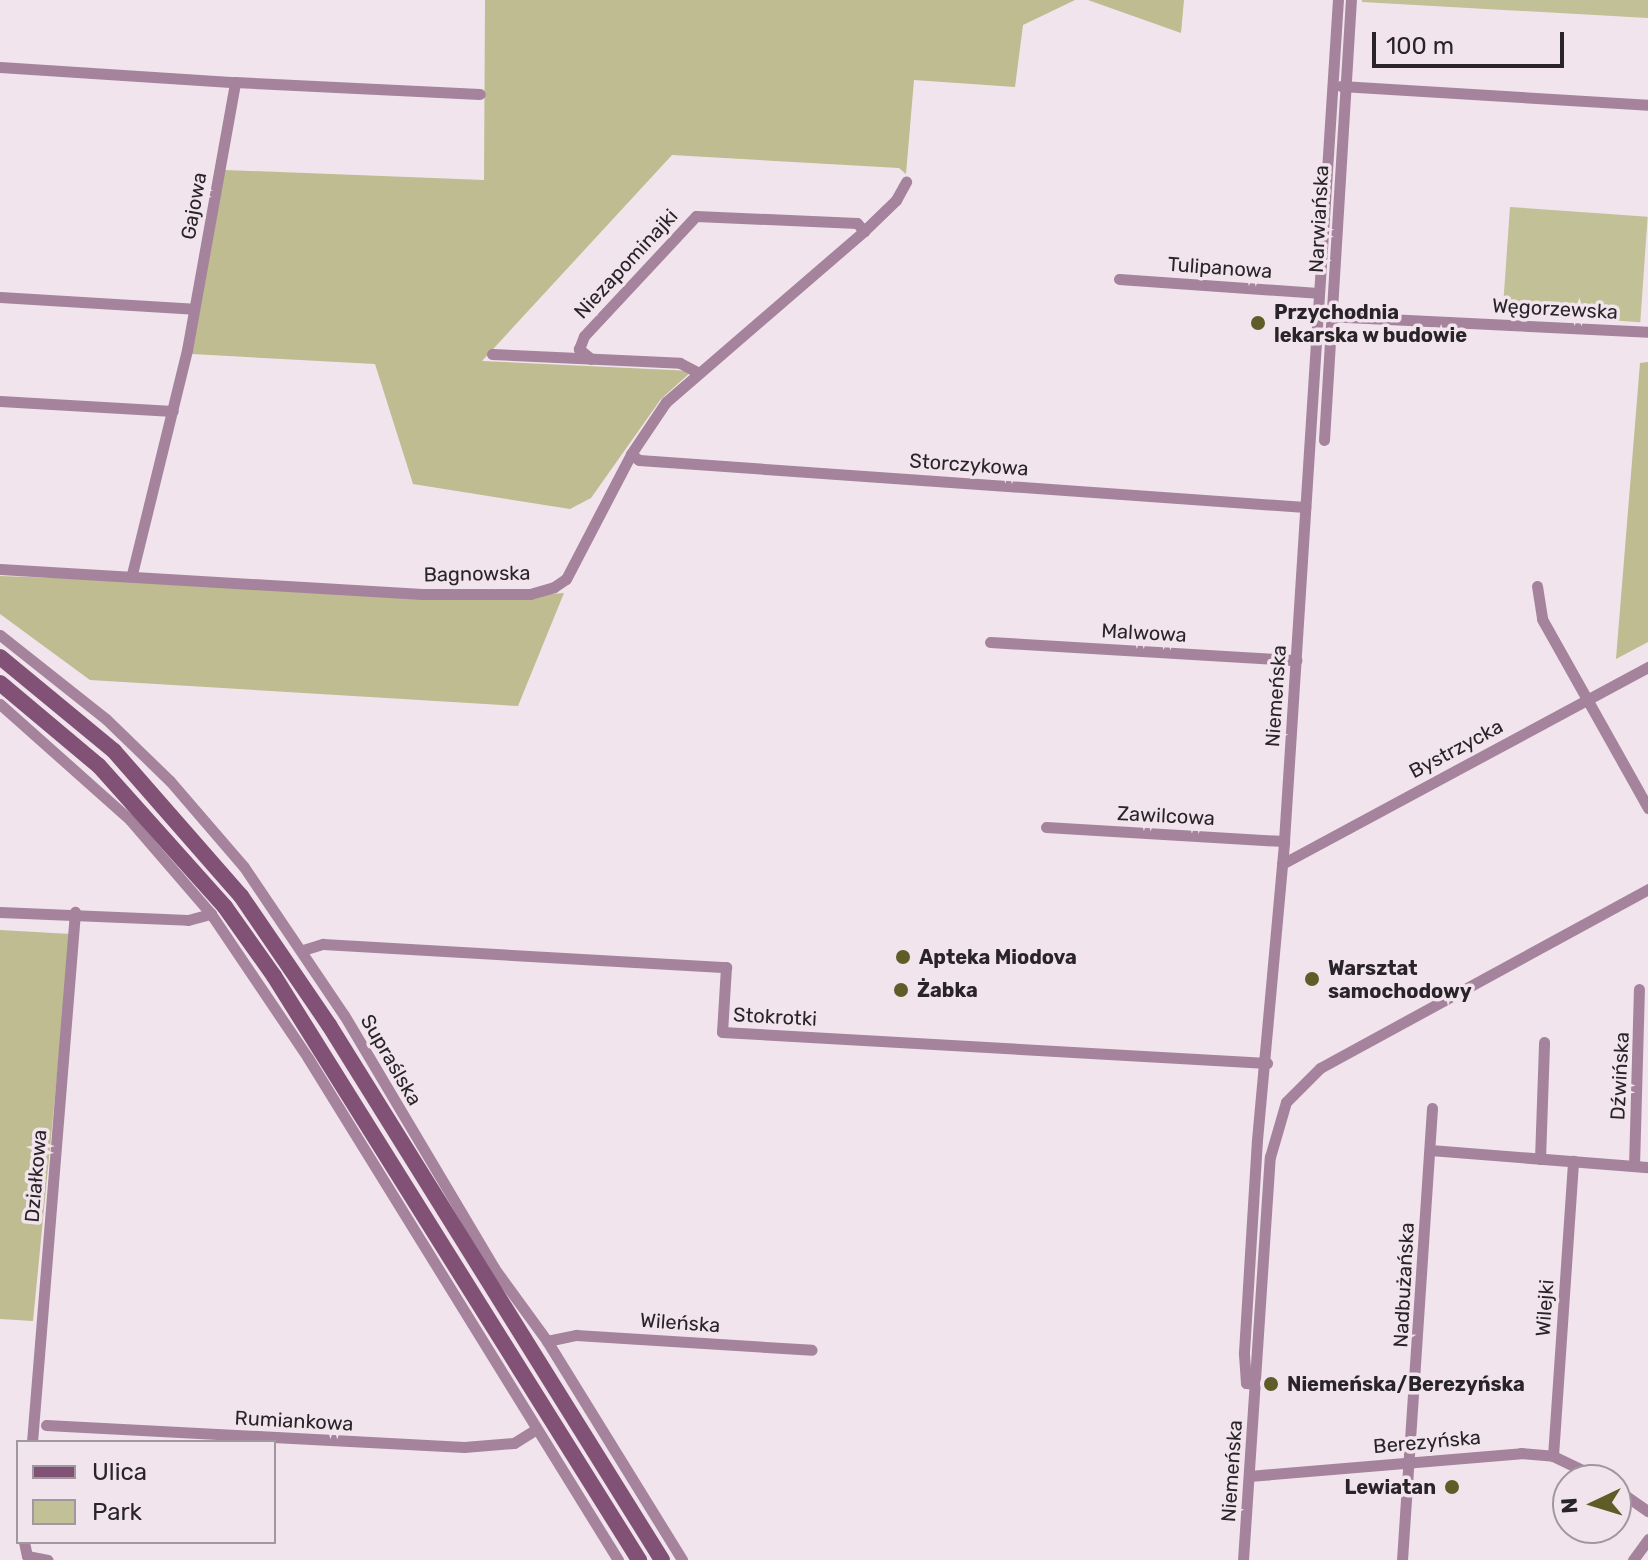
<!DOCTYPE html>
<meta charset="utf-8">
<style>
body{margin:0}
#map{position:relative;width:1648px;height:1560px;overflow:hidden;background:#f1e4ed;font-family:Rubik,sans-serif}
div>[style]{position:absolute}
.green>*{inset:0;background:#c2c096;transform-origin:0 0}
.forest>*{inset:0;background:#bebc90}
.minor>*{height:11px;margin:-5.5px;padding:0 5.5px;transform-origin:5.5px;border-radius:5.5px;background:#a5839c}
.secondary>*{height:16px;margin:-8px;padding:0 8px;transform-origin:8px;border-radius:8px;background:#825276}
.dots>*{width:22px;height:22px;translate:-50% -50%;box-sizing:border-box;border:4px solid #f1e4ed;border-radius:50%}
span{translate:-50% -50%;white-space:nowrap;text-align:center;line-height:1.15;-webkit-text-stroke:7px #f1e4ed;paint-order:stroke}
.street-label{font-size:20px;color:#292427}
.poi-label{font-size:20px;color:#292427;font-weight:700}
.left{translate:0 -50%;text-align:left}
.right{translate:-100% -50%;text-align:right}
.legend{position:absolute;left:16px;top:1440px;width:260px;height:104px;box-sizing:border-box;background:#f1e4ed;border:2px solid #a1979e;margin:0;padding:10px 14px;list-style:none;font-size:24px;color:#292427}
.legend li{display:flex;align-items:center;gap:16px;height:40px}
.legend b{width:40px;border:2px solid #a1979e}
.north{position:absolute;left:1552px;top:1464px;width:80px;height:80px;box-sizing:border-box;background:#f1e4ed;border:2px solid #a1979e;border-radius:50%;rotate:266deg;font-size:22px;font-weight:700;line-height:32px;text-align:center;color:#292427}
.north::after{content:'';display:block;margin:auto;width:28px;height:36px;background:#5f5c28;clip-path:polygon(50% 0,100% 100%,50% 72%,0 100%)}
.scale{position:absolute;left:1372px;top:32px;width:192px;height:36px;box-sizing:border-box;border:4px solid #292427;border-top:0;padding-left:10px;font-size:24px;line-height:28px;white-space:nowrap;color:#292427;-webkit-text-stroke:6px #f1e4ed;paint-order:stroke}
</style>
<div id="map">
<div class="green">
<div style="clip-path:polygon(1648px 0,1648px 18px,1362px 2px,1362px 0)"></div>
<div style="left:1510px;top:207px;width:138px;height:106px;rotate:4deg"></div>
</div>
<div class="forest">
<div style="clip-path:polygon(485px 0,1075px 0,1023px 25px,1015px 87px,914px 80px,906px 174px,899px 168px,672px 155px,482px 361px,692px 371px,661px 399px,591px 498px,570px 509px,413px 484px,375px 364px,192px 354px,225px 170px,484px 180px)"></div>
<div style="clip-path:polygon(1088px 0,1184px 0,1181px 33px)"></div>
<div style="clip-path:polygon(1648px 362px,1648px 642px,1616px 659px,1640px 363px)"></div>
<div style="clip-path:polygon(0 576px,538px 595px,564px 593px,518px 706px,90px 680px,0 614px)"></div>
<div style="clip-path:polygon(0 930px,71px 934px,33px 1321px,0 1319px)"></div>
</div>
<div class="minor">
<div style="left:0;top:67px;width:235px;rotate:3.7deg"></div>
<div style="left:1341px;top:86px;width:308px;rotate:3.5deg"></div>
<div style="left:1119px;top:279px;width:199px;rotate:4deg"></div>
<div style="left:0;top:297px;width:194px;rotate:3.5deg"></div>
<div style="left:1326px;top:316px;width:322px;rotate:2.8deg"></div>
<div style="left:492px;top:354px;width:188px;rotate:2.7deg"></div>
<div style="left:680px;top:363px;width:19px;rotate:28deg"></div>
<div style="left:591px;top:359px;width:16px;rotate:-140deg"></div>
<div style="left:579px;top:349px;width:14px;rotate:-69deg"></div>
<div style="left:584px;top:336px;width:164px;rotate:-47deg"></div>
<div style="left:696px;top:216px;width:161px;rotate:2.5deg"></div>
<div style="left:857px;top:223px;width:11px;rotate:49deg"></div>
<div style="left:0;top:401px;width:173px;rotate:3.3deg"></div>
<div style="left:1324px;top:440px;width:441px;rotate:-86.5deg"></div>
<div style="left:631px;top:454px;width:10px;rotate:37deg"></div>
<div style="left:639px;top:460px;width:668px;rotate:4.04deg"></div>
<div style="left:0;top:569px;width:423px;rotate:3.4deg"></div>
<div style="left:422px;top:594px;width:108px"></div>
<div style="left:530px;top:594px;width:25px;rotate:-16deg"></div>
<div style="left:554px;top:587px;width:14px;rotate:-34deg"></div>
<div style="left:566px;top:579px;width:141px;rotate:-62.5deg"></div>
<div style="left:631px;top:454px;width:63px;rotate:-56.1deg"></div>
<div style="left:666px;top:402px;width:262px;rotate:-40.8deg"></div>
<div style="left:864px;top:231px;width:45px;rotate:-44.1deg"></div>
<div style="left:896px;top:200px;width:21px;rotate:-61deg"></div>
<div style="left:132px;top:574px;width:231px;rotate:-76.2deg"></div>
<div style="left:187px;top:350px;width:272px;rotate:-79.8deg"></div>
<div style="left:235px;top:82px;width:245px;rotate:2.8deg"></div>
<div style="left:1537px;top:586px;width:33px;rotate:81deg"></div>
<div style="left:1542px;top:619px;width:217px;rotate:60.7deg"></div>
<div style="left:0;top:635px;width:135px;rotate:38.4deg"></div>
<div style="left:106px;top:719px;width:89px;rotate:44.1deg"></div>
<div style="left:170px;top:781px;width:113px;rotate:49.3deg"></div>
<div style="left:244px;top:867px;width:179px;rotate:56deg"></div>
<div style="left:344px;top:1015px;width:294px;rotate:59.3deg"></div>
<div style="left:494px;top:1268px;width:90px;rotate:54deg"></div>
<div style="left:547px;top:1341px;width:257px;rotate:58.3deg"></div>
<div style="left:990px;top:642px;width:307px;rotate:3.4deg"></div>
<div style="left:0;top:704px;width:174px;rotate:41.7deg"></div>
<div style="left:130px;top:820px;width:124px;rotate:49.2deg"></div>
<div style="left:211px;top:914px;width:174px;rotate:56deg"></div>
<div style="left:308px;top:1058px;width:590px;rotate:58.3deg"></div>
<div style="left:1046px;top:827px;width:238px;rotate:3.4deg"></div>
<div style="left:1282px;top:864px;width:416px;rotate:-28.3deg"></div>
<div style="left:0;top:912px;width:188px;rotate:2.4deg"></div>
<div style="left:188px;top:920px;width:24px;rotate:-15deg"></div>
<div style="left:303px;top:950px;width:21px;rotate:-17deg"></div>
<div style="left:323px;top:944px;width:404px;rotate:3.3deg"></div>
<div style="left:726px;top:967px;width:65px;rotate:93.5deg"></div>
<div style="left:722px;top:1032px;width:546px;rotate:3.26deg"></div>
<div style="left:1430px;top:1150px;width:219px;rotate:4.5deg"></div>
<div style="left:1540px;top:1159px;width:117px;rotate:-88deg"></div>
<div style="left:1634px;top:1166px;width:177px;rotate:-88.4deg"></div>
<div style="left:547px;top:1341px;width:30px;rotate:-12deg"></div>
<div style="left:576px;top:1335px;width:236px;rotate:3.6deg"></div>
<div style="left:1256px;top:1384px;width:10px;rotate:-174deg"></div>
<div style="left:1246px;top:1383px;width:31px;rotate:-94deg"></div>
<div style="left:1244px;top:1352px;width:212px;rotate:-86.5deg"></div>
<div style="left:1257px;top:1140px;width:300px;rotate:-84.8deg"></div>
<div style="left:1284px;top:841px;width:843px;rotate:-86.33deg"></div>
<div style="left:46px;top:1425px;width:419px;rotate:3deg"></div>
<div style="left:464px;top:1447px;width:50px;rotate:-4.6deg"></div>
<div style="left:514px;top:1443px;width:26px;rotate:-32deg"></div>
<div style="left:32px;top:1442px;width:532px;rotate:-85.36deg"></div>
<div style="left:1553px;top:1456px;width:296px;rotate:-86.1deg"></div>
<div style="left:1249px;top:1476px;width:273px;rotate:-4.8deg"></div>
<div style="left:1521px;top:1453px;width:32px;rotate:5deg"></div>
<div style="left:1553px;top:1456px;width:55px;rotate:25.6deg"></div>
<div style="left:1616px;top:1489px;width:39px;rotate:35deg"></div>
<div style="left:24px;top:1542px;width:14px;rotate:78deg"></div>
<div style="left:27px;top:1556px;width:21px;rotate:11deg"></div>
<div style="left:1243px;top:1560px;width:404px;rotate:-86.2deg"></div>
<div style="left:1270px;top:1157px;width:57px;rotate:-73.8deg"></div>
<div style="left:1286px;top:1102px;width:48px;rotate:-45deg"></div>
<div style="left:1320px;top:1068px;width:374px;rotate:-28.6deg"></div>
<div style="left:1402px;top:1560px;width:453px;rotate:-86.2deg"></div>
<div style="left:1633px;top:1560px;width:26px;rotate:-54deg"></div>
</div>
<div class="secondary">
<div style="left:0;top:657px;width:148px;rotate:39.5deg"></div>
<div style="left:114px;top:751px;width:193px;rotate:48.8deg"></div>
<div style="left:241px;top:896px;width:156px;rotate:55.7deg"></div>
<div style="left:329px;top:1025px;width:630px;rotate:58.1deg"></div>
<div style="left:0;top:683px;width:129px;rotate:40deg"></div>
<div style="left:99px;top:766px;width:189px;rotate:48.2deg"></div>
<div style="left:225px;top:907px;width:85px;rotate:54.6deg"></div>
<div style="left:274px;top:976px;width:689px;rotate:57.99deg"></div>
</div>
<div class="dots">
<div style="left:1258px;top:323px;background:#5f5c28"></div>
<div style="left:903px;top:957px;background:#5f5c28"></div>
<div style="left:1312px;top:979px;background:#5f5c28"></div>
<div style="left:901px;top:990px;background:#5f5c28"></div>
<div style="left:1271px;top:1384px;background:#5f5c28"></div>
<div style="left:1452px;top:1487px;background:#5f5c28"></div>
</div>
<div class="street-label">
<span style="left:194px;top:206px;rotate:-80deg">Gajowa</span>
<span style="left:1319px;top:219px;rotate:-87deg">Narwiańska</span>
<span style="left:626px;top:264px;rotate:-47deg">Niezapominajki</span>
<span style="left:1220px;top:268px;rotate:4deg">Tulipanowa</span>
<span style="left:1555px;top:309px;rotate:3deg">Węgorzewska</span>
<span style="left:969px;top:465px;rotate:4deg">Storczykowa</span>
<span style="left:477px;top:574px;rotate:-1deg">Bagnowska</span>
<span style="left:1144px;top:633px;rotate:3deg">Malwowa</span>
<span style="left:1276px;top:696px;rotate:-86deg">Niemeńska</span>
<span style="left:1456px;top:749px;rotate:-28deg">Bystrzycka</span>
<span style="left:1166px;top:816px;rotate:3deg">Zawilcowa</span>
<span style="left:775px;top:1017px;rotate:3deg">Stokrotki</span>
<span style="left:391px;top:1060px;rotate:60deg">Supraślska</span>
<span style="left:1620px;top:1076px;rotate:-87deg">Dźwińska</span>
<span style="left:36px;top:1176px;rotate:-85deg">Działkowa</span>
<span style="left:1404px;top:1285px;rotate:-87deg">Nadbużańska</span>
<span style="left:1545px;top:1308px;rotate:-86deg">Wilejki</span>
<span style="left:680px;top:1323px;rotate:4deg">Wileńska</span>
<span style="left:294px;top:1421px;rotate:3deg">Rumiankowa</span>
<span style="left:1427px;top:1442px;rotate:-5deg">Berezyńska</span>
<span style="left:1232px;top:1471px;rotate:-86deg">Niemeńska</span>
</div>
<div class="poi-label">
<span class="left" style="left:1274px;top:324px">Przychodnia<br>lekarska w budowie</span>
<span class="left" style="left:919px;top:957px">Apteka Miodova</span>
<span class="left" style="left:1328px;top:980px">Warsztat<br>samochodowy</span>
<span class="left" style="left:917px;top:990px">Żabka</span>
<span class="left" style="left:1287px;top:1384px">Niemeńska/Berezyńska</span>
<span class="right" style="left:1436px;top:1487px">Lewiatan</span>
</div>
<ul class="legend">
<li><b style="height:10px;background:#825276"></b>Ulica</li>
<li><b style="height:22px;background:#c2c096"></b>Park</li>
</ul>
<div class="north">N</div>
<div class="scale">100 m</div>
</div>
